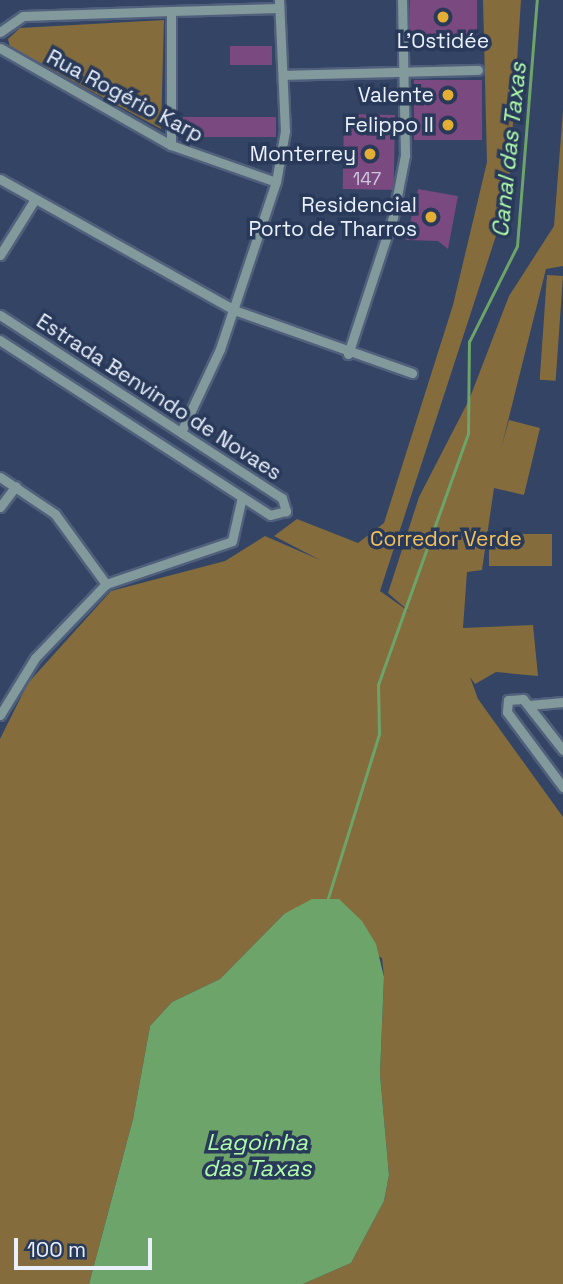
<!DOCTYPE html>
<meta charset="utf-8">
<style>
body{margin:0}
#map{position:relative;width:563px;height:1284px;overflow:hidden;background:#334464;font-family:"Space Grotesk",sans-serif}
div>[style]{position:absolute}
.green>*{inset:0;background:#846c3d;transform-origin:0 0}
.water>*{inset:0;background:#6da46a}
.stream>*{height:2.5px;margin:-1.25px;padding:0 1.25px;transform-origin:1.25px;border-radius:1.25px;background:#6da46a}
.building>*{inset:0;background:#79497f;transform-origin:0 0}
.roads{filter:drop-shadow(2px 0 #50607c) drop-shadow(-2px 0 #50607c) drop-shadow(0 2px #50607c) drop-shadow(0 -2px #50607c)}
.street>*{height:9px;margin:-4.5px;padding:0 4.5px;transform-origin:4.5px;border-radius:4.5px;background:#839a9c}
.dots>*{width:19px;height:19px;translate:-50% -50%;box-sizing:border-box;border:4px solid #293959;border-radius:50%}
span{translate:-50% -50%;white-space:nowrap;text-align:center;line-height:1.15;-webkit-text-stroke:7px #293959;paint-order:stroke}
.number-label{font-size:18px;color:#cec7de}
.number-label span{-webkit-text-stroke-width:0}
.poi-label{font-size:21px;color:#eaf1fd}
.right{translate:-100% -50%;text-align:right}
.street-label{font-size:21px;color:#eaf1fd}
.park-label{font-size:21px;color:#f4c25b}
.water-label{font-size:23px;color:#affcaa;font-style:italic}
.scale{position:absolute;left:14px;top:1238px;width:138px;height:32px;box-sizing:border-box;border:4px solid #eaf1fd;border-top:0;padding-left:9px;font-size:21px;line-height:24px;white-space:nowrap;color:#eaf1fd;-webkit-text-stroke:5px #293959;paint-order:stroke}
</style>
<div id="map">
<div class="green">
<div style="clip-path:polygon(483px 0,521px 0,508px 199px,380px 591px,411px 613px,388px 593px,419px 497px,469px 400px,509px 296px,554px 226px,563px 110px,563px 266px,546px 269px,501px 449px,509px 420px,540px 428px,524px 495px,494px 488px,482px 570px,467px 572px,463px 628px,533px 625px,538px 676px,496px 672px,475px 684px,470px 677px,478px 699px,563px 817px,563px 1284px,303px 1284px,351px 1263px,384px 1201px,389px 1175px,380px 1074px,384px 977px,382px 958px,284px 914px,220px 979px,172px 1002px,150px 1026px,133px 1119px,89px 1284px,0 1284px,0 739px,28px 683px,111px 591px,225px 561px,265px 536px,320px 560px,274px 536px,297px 519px,358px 543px,384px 523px,453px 305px,487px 162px)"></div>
<div style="clip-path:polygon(164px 20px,161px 129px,10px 47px,8px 39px,20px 28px)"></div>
<div style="left:547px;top:275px;width:16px;height:105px;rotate:4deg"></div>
<div style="left:489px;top:534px;width:63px;height:32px"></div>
</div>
<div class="water">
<div style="clip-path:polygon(312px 899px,339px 899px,362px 921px,376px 944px,384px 977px,380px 1074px,389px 1175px,384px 1201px,351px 1263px,303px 1284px,89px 1284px,133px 1119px,150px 1026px,172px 1002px,220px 979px,284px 914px)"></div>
</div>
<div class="stream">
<div style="left:328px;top:898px;width:172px;rotate:-72.7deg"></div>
<div style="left:379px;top:734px;width:49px;rotate:-91.2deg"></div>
<div style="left:378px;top:685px;width:267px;rotate:-70.3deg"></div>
<div style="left:468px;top:434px;width:92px;rotate:-89.4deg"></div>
<div style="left:469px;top:342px;width:107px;rotate:-63.4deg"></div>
<div style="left:517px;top:246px;width:247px;rotate:-85.4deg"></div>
</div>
<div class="building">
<div style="left:410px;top:0;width:67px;height:35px"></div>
<div style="left:230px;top:46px;width:42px;height:19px"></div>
<div style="left:482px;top:80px;width:60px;height:68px;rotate:90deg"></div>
<div style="left:344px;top:114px;width:51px;height:75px;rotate:1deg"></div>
<div style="left:276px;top:117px;width:20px;height:93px;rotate:90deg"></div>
<div style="clip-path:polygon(418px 189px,458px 196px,448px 249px,438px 241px,406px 240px)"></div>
</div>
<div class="roads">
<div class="street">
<div style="left:171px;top:11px;width:108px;rotate:-1.6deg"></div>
<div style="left:0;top:32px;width:28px;rotate:-35deg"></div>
<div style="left:23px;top:16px;width:148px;rotate:-1.9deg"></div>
<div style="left:171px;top:11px;width:134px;rotate:90deg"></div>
<div style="left:0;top:48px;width:197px;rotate:29.6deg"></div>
<div style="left:171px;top:145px;width:111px;rotate:19.4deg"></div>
<div style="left:283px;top:75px;width:195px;rotate:-1.5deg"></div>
<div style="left:0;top:179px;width:268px;rotate:29.2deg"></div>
<div style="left:234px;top:310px;width:189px;rotate:19.5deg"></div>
<div style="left:0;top:255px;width:66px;rotate:-58deg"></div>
<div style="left:0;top:315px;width:336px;rotate:33deg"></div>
<div style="left:282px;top:498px;width:14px;rotate:73deg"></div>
<div style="left:286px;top:511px;width:16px;rotate:166deg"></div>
<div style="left:270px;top:515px;width:322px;rotate:-147.1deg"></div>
<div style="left:348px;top:354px;width:144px;rotate:-71.8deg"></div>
<div style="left:393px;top:217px;width:63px;rotate:-79deg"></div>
<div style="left:405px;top:155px;width:155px;rotate:-91.1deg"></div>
<div style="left:181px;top:432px;width:92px;rotate:-64.8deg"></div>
<div style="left:220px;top:349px;width:176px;rotate:-71.5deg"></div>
<div style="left:276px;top:182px;width:52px;rotate:-80deg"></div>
<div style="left:285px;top:131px;width:131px;rotate:-92.6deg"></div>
<div style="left:0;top:477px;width:66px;rotate:33.9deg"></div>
<div style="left:55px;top:514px;width:87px;rotate:53.9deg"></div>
<div style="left:0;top:507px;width:26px;rotate:-53deg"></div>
<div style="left:529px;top:705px;width:34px;rotate:-5deg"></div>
<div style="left:0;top:715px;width:67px;rotate:-58.4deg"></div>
<div style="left:35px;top:658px;width:103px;rotate:-46.2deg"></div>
<div style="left:106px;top:584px;width:133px;rotate:-18.8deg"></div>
<div style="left:232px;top:541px;width:45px;rotate:-77.2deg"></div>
<div style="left:563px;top:750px;width:65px;rotate:-128.1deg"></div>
<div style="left:523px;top:699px;width:15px;rotate:176deg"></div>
<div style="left:508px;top:700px;width:12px;rotate:95deg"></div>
<div style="left:507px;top:712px;width:94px;rotate:53.3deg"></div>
</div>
</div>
<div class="dots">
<div style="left:443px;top:17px;background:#e4ae35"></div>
<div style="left:448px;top:95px;background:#e4ae35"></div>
<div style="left:448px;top:125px;background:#e4ae35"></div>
<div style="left:370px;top:154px;background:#e4ae35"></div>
<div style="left:431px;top:217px;background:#e4ae35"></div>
</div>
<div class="number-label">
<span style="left:367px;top:179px">147</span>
</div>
<div class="poi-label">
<span style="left:443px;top:41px">L'Ostidée</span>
<span class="right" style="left:434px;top:95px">Valente</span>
<span class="right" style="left:434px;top:125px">Felippo II</span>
<span class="right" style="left:356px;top:154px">Monterrey</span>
<span class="right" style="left:417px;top:217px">Residencial<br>Porto de Tharros</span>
</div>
<div class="street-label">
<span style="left:125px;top:96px;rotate:28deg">Rua Rogério Karp</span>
<span style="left:159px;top:397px;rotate:33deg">Estrada Benvindo de Novaes</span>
</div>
<div class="park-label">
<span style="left:446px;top:539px">Corredor Verde</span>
</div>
<div class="water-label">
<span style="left:509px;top:150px;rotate:-84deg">Canal das Taxas</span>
<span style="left:257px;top:1155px">Lagoinha<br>das Taxas</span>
</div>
<div class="scale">100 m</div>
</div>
